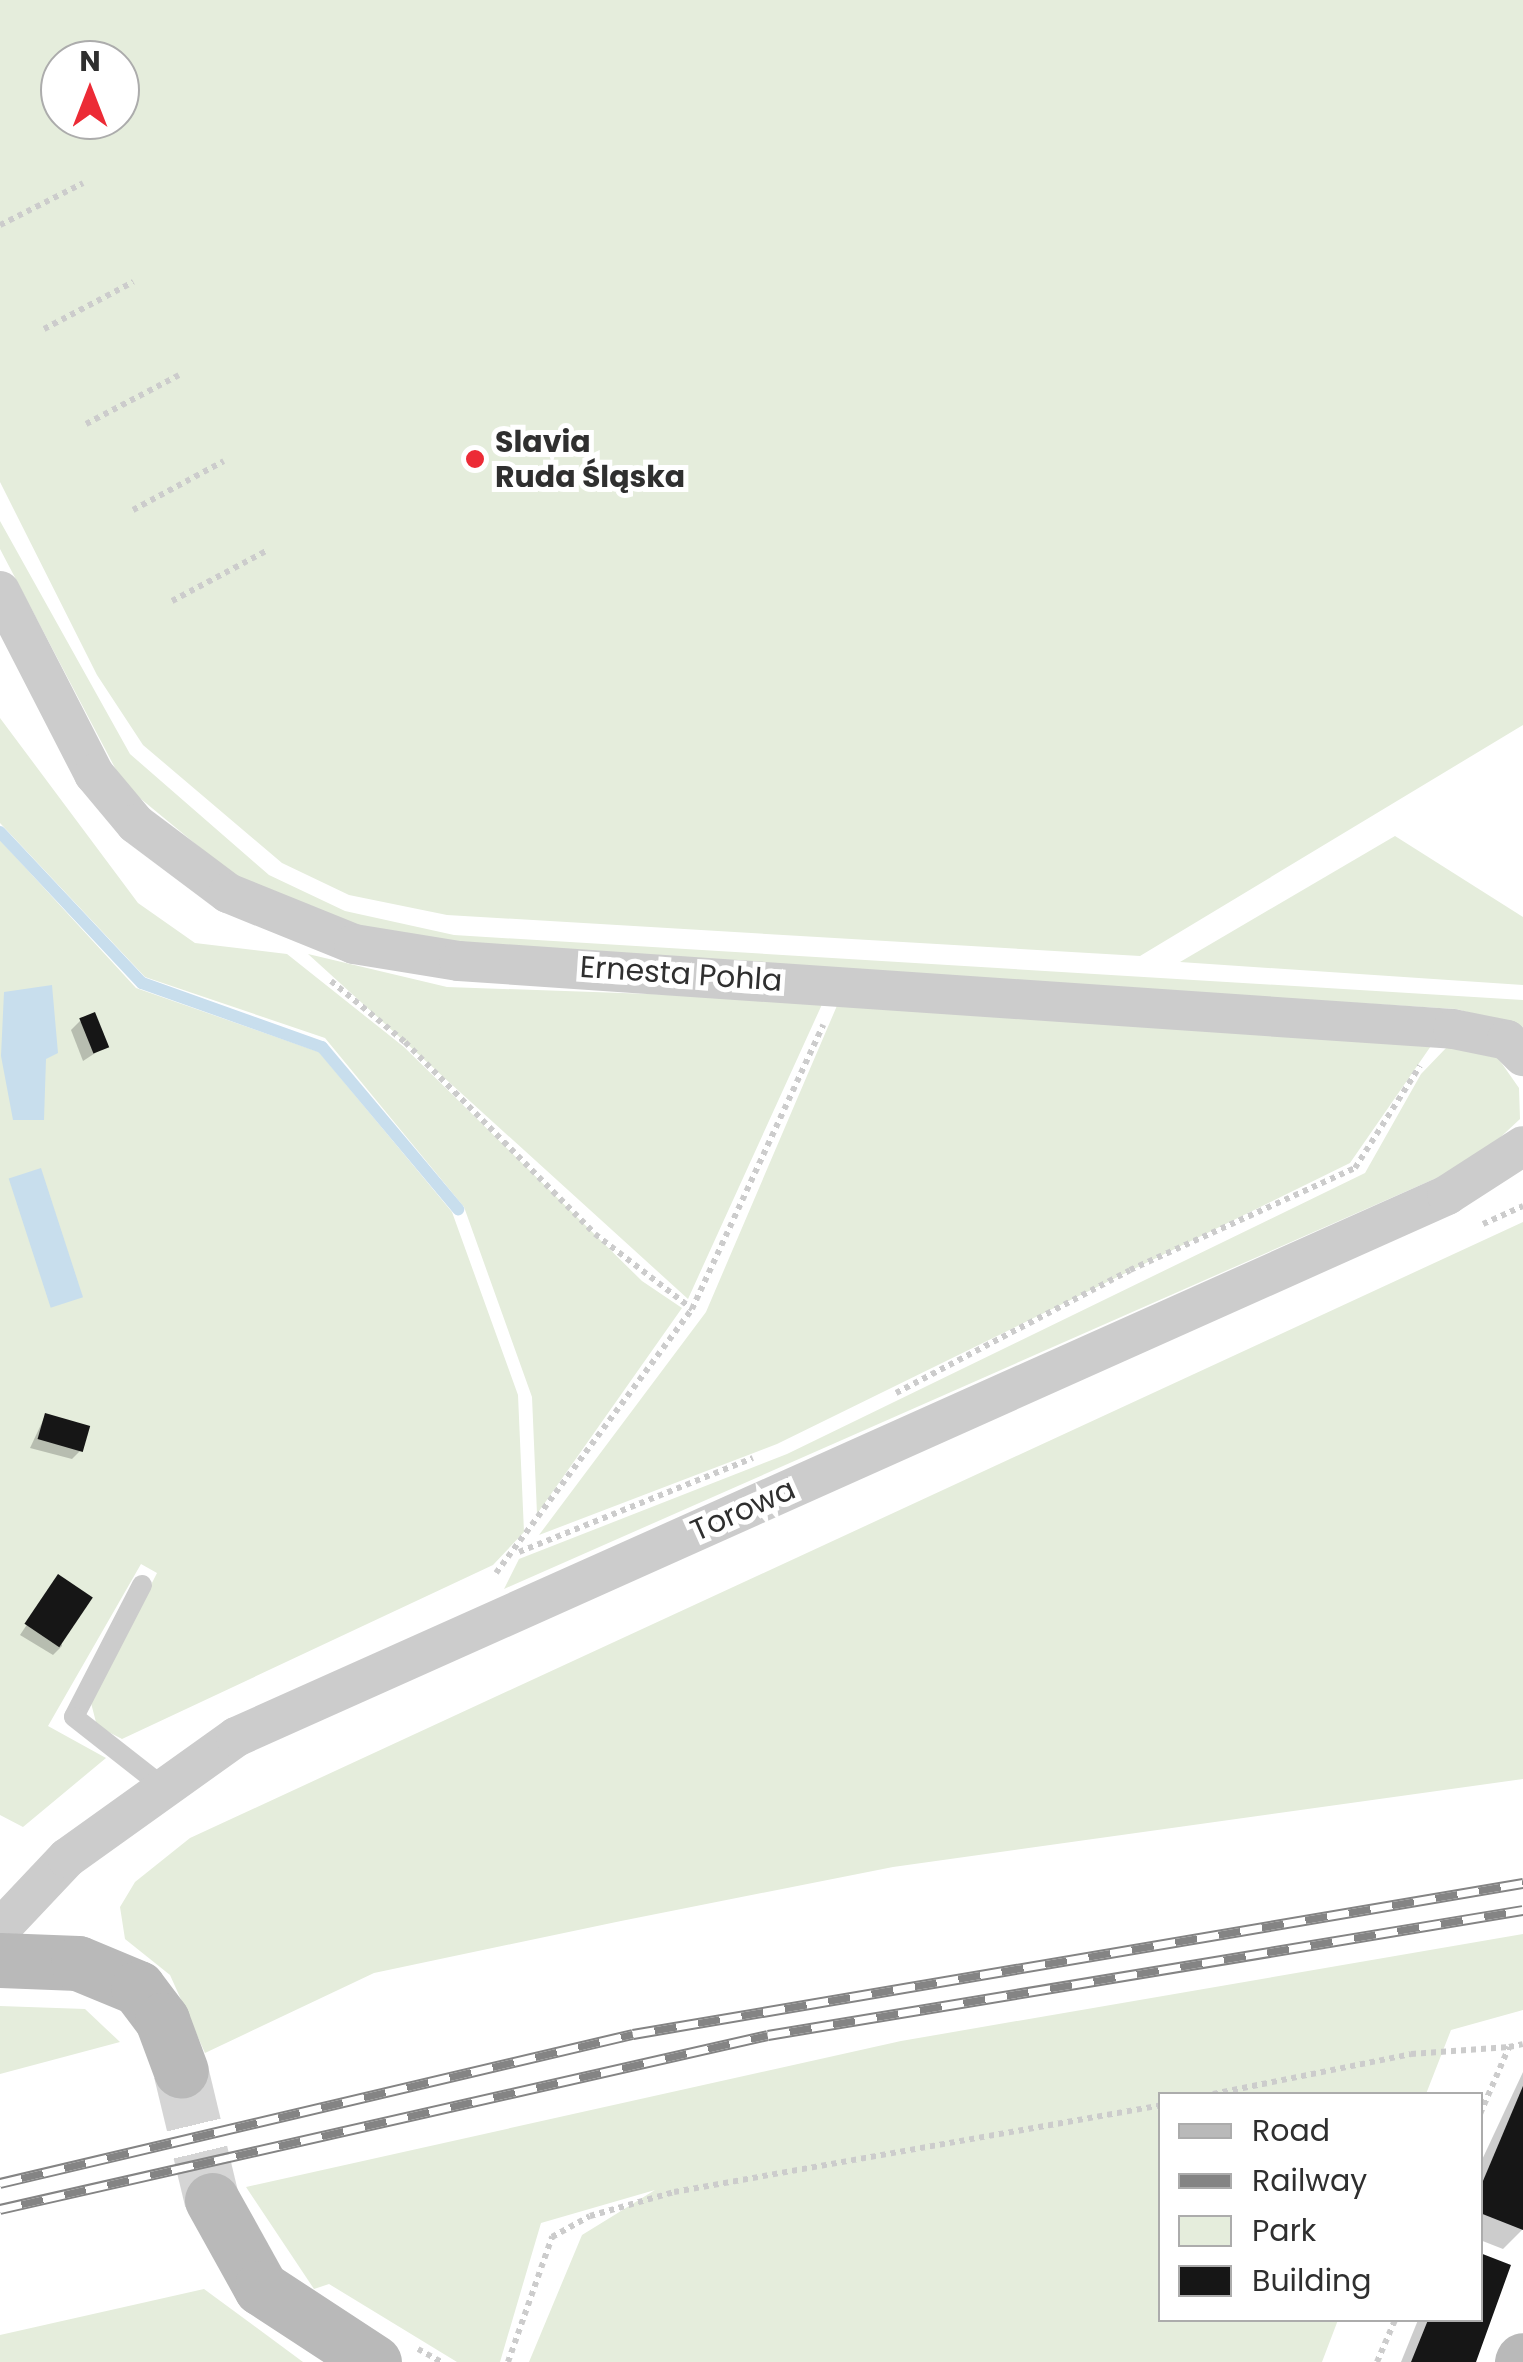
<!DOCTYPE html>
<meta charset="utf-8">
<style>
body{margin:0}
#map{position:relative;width:1523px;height:2362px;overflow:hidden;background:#fff;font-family:Poppins,sans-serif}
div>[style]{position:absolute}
.green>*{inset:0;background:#e5eddc}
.water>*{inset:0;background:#c8deed;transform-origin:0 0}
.shadow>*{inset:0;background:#0003}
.stream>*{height:12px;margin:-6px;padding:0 6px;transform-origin:6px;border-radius:6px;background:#c8deed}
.building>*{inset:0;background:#161616;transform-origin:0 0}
.secondary-tunnel>*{height:55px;margin-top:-27.5px;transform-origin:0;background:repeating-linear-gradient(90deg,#d5d5d5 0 55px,transparent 0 83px)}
.path>*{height:6px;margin-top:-3px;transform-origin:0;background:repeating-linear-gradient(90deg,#ccc 0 5px,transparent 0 10px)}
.lane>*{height:20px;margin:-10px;padding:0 10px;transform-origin:10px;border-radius:10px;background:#ccc}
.street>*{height:40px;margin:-20px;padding:0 20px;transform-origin:20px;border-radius:20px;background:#ccc}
.secondary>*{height:55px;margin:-27.5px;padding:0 27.5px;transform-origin:27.5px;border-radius:27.5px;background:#b9b9b9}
.rail>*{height:11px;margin-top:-5.5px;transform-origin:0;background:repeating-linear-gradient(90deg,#fff 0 22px,#848484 0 44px);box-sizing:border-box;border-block:2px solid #848484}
.dots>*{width:28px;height:28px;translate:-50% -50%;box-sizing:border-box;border:5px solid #fff;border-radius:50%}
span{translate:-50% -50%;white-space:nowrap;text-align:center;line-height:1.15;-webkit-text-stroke:10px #fff;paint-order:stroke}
.poi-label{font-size:30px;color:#2f2f2f;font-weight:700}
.left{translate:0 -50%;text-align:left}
.street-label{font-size:30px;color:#2f2f2f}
.legend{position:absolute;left:1158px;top:2092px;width:325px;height:230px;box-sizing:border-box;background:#fff;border:2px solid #acacac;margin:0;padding:12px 18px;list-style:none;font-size:30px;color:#2f2f2f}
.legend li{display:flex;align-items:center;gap:20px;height:50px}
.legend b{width:50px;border:2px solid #acacac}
.north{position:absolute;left:40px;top:40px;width:100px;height:100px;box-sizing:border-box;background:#fff;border:2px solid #acacac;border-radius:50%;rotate:0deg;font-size:28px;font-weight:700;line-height:40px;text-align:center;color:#2f2f2f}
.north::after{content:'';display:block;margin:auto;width:35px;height:45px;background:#ec2b36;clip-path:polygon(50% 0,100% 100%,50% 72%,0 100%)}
</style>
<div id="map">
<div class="green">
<div style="clip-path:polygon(evenodd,0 0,1523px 0,1523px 725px,1140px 956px,447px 915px,349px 895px,282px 863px,143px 745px,97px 675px,0 482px,0 0,60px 60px,120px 60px,120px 120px,60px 120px,60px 60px)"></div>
<div style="clip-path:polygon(0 521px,130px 754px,269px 875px,345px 911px,454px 935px,1523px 1000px,1523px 1027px,1456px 1009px,456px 949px,333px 924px,249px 888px,124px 785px,0 549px)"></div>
<div style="clip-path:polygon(0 718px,138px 903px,195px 943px,287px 954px,404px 1047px,642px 1281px,682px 1308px,537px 1514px,532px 1397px,464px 1207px,325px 1038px,145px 977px,0 823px)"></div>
<div style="clip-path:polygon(1395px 836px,1523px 917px,1523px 985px,1180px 962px)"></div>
<div style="clip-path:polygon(0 840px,136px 988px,319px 1052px,452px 1212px,518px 1395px,524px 1532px,493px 1565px,122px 1739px,97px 1726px,91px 1703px,157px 1573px,141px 1564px,48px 1726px,106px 1758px,23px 1827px,0 1815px)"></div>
<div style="clip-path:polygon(308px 954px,447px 987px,824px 1000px,688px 1299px)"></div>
<div style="clip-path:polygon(839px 1001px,1433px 1043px,1350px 1163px,777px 1444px,539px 1535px,706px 1312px)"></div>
<div style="clip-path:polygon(1447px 1047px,1498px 1058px,1519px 1088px,1520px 1119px,1475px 1161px,504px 1589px,519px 1559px,787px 1454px,1365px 1173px,1421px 1074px)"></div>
<div style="clip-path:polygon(1523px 1222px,1523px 1779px,893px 1867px,621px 1921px,374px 1973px,205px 2053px,170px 1975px,125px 1939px,120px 1907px,135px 1882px,190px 1838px)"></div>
<div style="clip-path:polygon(1523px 1934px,1523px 2010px,1451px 2030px,1426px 2094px,1160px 2094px,1160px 2320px,1338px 2320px,1322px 2362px,529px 2362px,582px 2235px,655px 2190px,541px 2223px,500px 2362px,457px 2362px,329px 2284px,314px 2289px,246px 2187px,901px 2041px)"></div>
<div style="clip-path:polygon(0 2006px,85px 2009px,120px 2042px,0 2074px)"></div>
<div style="clip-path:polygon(204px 2289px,303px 2362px,0 2362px,0 2335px)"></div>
</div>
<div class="water">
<div style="clip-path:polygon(52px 985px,58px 1053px,46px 1059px,44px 1120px,13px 1120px,1px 1056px,4px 992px)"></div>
<div style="left:41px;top:1168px;width:136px;height:34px;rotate:72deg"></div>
</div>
<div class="shadow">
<div style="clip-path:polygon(80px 1021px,106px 1046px,83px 1061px,71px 1030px)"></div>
<div style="clip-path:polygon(45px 1416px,81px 1450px,72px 1459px,30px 1448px)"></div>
<div style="clip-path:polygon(58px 1578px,62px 1646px,53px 1655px,20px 1635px)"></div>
<div style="clip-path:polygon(1523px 2072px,1523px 2229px,1503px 2249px,1480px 2240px,1480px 2164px)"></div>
<div style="clip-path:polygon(1418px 2320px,1480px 2320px,1470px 2362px,1401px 2362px)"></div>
</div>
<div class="stream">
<div style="left:0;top:832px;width:207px;rotate:46.8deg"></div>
<div style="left:142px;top:983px;width:191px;rotate:19.6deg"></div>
<div style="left:322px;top:1047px;width:212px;rotate:50deg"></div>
</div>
<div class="building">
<div style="left:95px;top:1012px;width:38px;height:17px;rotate:68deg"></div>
<div style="left:45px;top:1413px;width:47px;height:27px;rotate:16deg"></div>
<div style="left:58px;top:1574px;width:42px;height:60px;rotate:34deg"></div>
<div style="clip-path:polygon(1523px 2086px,1523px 2230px,1480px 2213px,1480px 2188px)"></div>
<div style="clip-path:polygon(1480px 2253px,1511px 2265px,1476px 2362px,1411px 2362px,1428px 2320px,1480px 2320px)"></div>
</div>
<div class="secondary-tunnel">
<div style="left:181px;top:2071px;width:133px;rotate:76.5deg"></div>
</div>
<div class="path">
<div style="left:0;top:225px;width:93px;rotate:-26.8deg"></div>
<div style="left:44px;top:329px;width:101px;rotate:-27.8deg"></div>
<div style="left:86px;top:424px;width:105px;rotate:-27.8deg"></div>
<div style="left:133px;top:510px;width:103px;rotate:-28.3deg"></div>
<div style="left:172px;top:601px;width:109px;rotate:-28deg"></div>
<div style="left:331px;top:981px;width:96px;rotate:39.5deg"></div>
<div style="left:405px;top:1042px;width:270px;rotate:45.3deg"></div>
<div style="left:595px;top:1234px;width:123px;rotate:37.7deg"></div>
<div style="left:1483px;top:1224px;width:44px;rotate:-24.2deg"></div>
<div style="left:896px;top:1393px;width:264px;rotate:-27.7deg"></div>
<div style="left:1130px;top:1270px;width:247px;rotate:-24.4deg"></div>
<div style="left:1355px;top:1168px;width:121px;rotate:-57.5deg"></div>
<div style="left:519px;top:1552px;width:252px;rotate:-21.9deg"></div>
<div style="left:496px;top:1573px;width:329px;rotate:-53.4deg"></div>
<div style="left:692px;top:1309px;width:313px;rotate:-65.2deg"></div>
<div style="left:1213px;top:2094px;width:202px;rotate:-11.4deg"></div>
<div style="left:1411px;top:2054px;width:98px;rotate:-4.1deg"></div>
<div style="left:1480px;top:2114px;width:73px;rotate:-66.6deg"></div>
<div style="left:1509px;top:2047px;width:14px;rotate:-12deg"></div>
<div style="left:418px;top:2349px;width:26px;rotate:29deg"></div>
<div style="left:508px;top:2362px;width:133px;rotate:-70.6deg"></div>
<div style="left:552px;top:2237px;width:43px;rotate:-28.9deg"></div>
<div style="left:590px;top:2216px;width:87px;rotate:-15.9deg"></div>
<div style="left:674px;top:2192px;width:494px;rotate:-10.1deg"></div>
<div style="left:1377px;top:2362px;width:46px;rotate:-66.8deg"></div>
</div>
<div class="lane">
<div style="left:142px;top:1585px;width:148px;rotate:117.3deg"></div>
<div style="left:74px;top:1717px;width:112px;rotate:38.1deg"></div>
</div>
<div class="street">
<div style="left:0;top:591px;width:206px;rotate:62.8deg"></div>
<div style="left:94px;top:774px;width:65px;rotate:50deg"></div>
<div style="left:136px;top:824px;width:115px;rotate:36.9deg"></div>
<div style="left:228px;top:893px;width:136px;rotate:22deg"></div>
<div style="left:354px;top:944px;width:106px;rotate:9.2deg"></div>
<div style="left:459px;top:961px;width:996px;rotate:3.91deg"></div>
<div style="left:1453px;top:1029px;width:55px;rotate:11.5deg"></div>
<div style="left:1507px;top:1040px;width:23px;rotate:45deg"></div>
<div style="left:0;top:1929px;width:98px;rotate:-46.7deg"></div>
<div style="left:67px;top:1858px;width:208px;rotate:-35.6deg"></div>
<div style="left:236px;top:1737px;width:1327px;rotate:-24.11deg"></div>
<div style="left:1447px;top:1195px;width:90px;rotate:-32.8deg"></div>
</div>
<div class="secondary">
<div style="left:0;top:1960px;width:78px;rotate:2.2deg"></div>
<div style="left:78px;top:1963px;width:65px;rotate:22.6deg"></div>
<div style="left:138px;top:1988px;width:40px;rotate:53deg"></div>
<div style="left:162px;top:2020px;width:54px;rotate:69.6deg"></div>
<div style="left:212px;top:2200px;width:101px;rotate:60.9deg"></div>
<div style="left:261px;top:2288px;width:135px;rotate:33.2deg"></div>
<div style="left:1522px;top:2362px;width:2px;rotate:-63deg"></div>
</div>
<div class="rail">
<div style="left:0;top:2183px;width:650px;rotate:-13.25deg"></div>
<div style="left:633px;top:2034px;width:903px;rotate:-9.63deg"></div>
<div style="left:0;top:2209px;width:787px;rotate:-12.77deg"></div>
<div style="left:768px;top:2035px;width:765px;rotate:-9.4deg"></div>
</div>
<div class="dots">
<div style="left:475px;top:459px;background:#ec2b36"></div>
</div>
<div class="poi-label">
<span class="left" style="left:495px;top:459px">Slavia<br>Ruda Śląska</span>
</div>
<div class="street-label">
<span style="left:681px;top:974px;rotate:4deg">Ernesta Pohla</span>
<span style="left:743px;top:1510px;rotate:-24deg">Torowa</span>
</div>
<ul class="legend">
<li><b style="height:12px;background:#b9b9b9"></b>Road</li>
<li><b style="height:12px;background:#848484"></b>Railway</li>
<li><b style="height:28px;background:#e5eddc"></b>Park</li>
<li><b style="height:28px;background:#161616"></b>Building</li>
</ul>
<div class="north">N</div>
</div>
